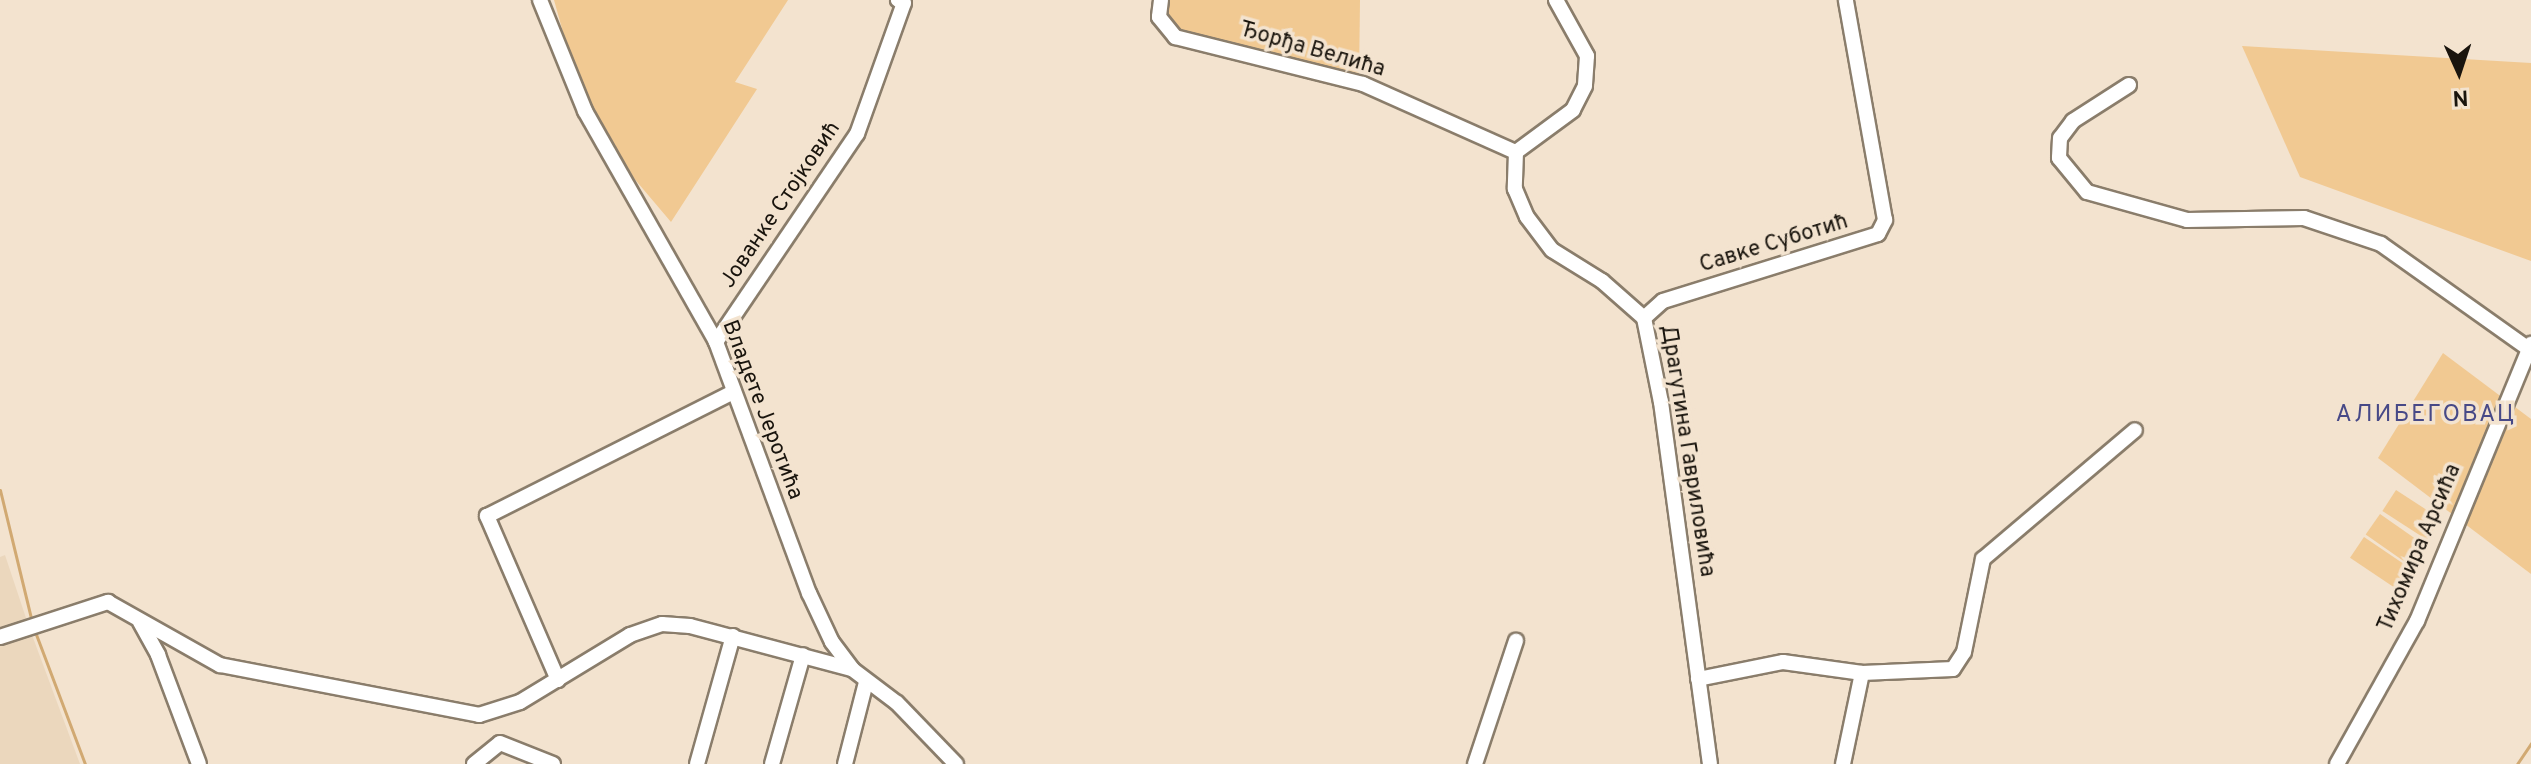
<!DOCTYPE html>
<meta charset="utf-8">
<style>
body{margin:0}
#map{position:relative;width:2531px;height:764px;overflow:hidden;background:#f3e3cf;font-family:Overpass,sans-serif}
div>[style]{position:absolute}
.built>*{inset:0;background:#ebd7bd}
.green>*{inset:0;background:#f1c992;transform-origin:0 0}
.stream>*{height:3px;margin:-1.5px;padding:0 1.5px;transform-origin:1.5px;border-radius:1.5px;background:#d1a972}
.roads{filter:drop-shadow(2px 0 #8a7d6b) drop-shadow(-2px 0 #8a7d6b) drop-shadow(0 2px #8a7d6b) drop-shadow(0 -2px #8a7d6b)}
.street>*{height:14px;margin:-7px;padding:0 7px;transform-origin:7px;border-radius:7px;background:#fff}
span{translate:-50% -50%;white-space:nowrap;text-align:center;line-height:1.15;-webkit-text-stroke:7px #f3e3cf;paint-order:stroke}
.street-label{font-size:22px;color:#19140d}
.neighbourhood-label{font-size:24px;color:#474987;letter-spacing:2px}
.north{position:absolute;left:2419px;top:32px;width:80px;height:80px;-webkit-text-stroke:6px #f3e3cf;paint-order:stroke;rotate:177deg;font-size:22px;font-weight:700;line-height:32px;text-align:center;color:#19140d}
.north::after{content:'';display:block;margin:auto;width:28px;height:36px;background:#19140d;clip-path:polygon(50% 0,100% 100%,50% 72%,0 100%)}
</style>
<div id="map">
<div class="built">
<div style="clip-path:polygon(5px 555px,28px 624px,0 633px,0 557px)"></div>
<div style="clip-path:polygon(32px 635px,80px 764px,0 764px,0 643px)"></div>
</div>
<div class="green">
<div style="clip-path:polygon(554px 0,788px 0,735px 82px,757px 89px,671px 222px,610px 150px,570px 57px)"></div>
<div style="clip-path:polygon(1161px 0,1360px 0,1359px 80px,1158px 32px)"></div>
<div style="clip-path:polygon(2242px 46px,2531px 63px,2531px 261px,2300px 177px)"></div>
<div style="clip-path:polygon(2443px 353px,2531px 419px,2531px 574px,2378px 458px)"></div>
<div style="left:2396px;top:490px;width:53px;height:25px;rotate:33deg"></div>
<div style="left:2380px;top:514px;width:52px;height:25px;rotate:35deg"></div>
<div style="left:2364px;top:537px;width:53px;height:25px;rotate:34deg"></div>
</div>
<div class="stream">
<div style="left:0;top:490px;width:136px;rotate:76.4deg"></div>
<div style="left:34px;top:629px;width:144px;rotate:69.3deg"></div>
<div style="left:2517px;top:764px;width:25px;rotate:-56deg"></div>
</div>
<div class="roads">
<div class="street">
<div style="left:540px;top:0;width:120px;rotate:67.9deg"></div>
<div style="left:585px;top:111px;width:266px;rotate:60.4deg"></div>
<div style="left:716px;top:342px;width:268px;rotate:69.7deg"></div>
<div style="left:809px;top:593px;width:54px;rotate:64.9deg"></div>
<div style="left:832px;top:642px;width:34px;rotate:53deg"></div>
<div style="left:852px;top:669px;width:56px;rotate:37.1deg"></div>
<div style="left:897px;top:703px;width:85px;rotate:46deg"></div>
<div style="left:1161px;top:0;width:17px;rotate:97deg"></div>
<div style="left:1159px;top:17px;width:26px;rotate:51deg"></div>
<div style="left:1175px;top:37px;width:194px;rotate:14deg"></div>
<div style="left:1363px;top:84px;width:167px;rotate:24deg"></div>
<div style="left:1556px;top:0;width:64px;rotate:61deg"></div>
<div style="left:1587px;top:56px;width:30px;rotate:94deg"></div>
<div style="left:1585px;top:86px;width:27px;rotate:117deg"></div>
<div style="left:1573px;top:110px;width:71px;rotate:143.6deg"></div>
<div style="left:1516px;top:152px;width:37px;rotate:92deg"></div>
<div style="left:1515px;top:189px;width:30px;rotate:67deg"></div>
<div style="left:1527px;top:217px;width:41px;rotate:52.9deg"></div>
<div style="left:1552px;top:250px;width:59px;rotate:31.8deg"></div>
<div style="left:1602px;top:281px;width:56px;rotate:41.4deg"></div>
<div style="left:1644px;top:318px;width:86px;rotate:78.6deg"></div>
<div style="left:1661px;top:402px;width:365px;rotate:82.3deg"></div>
<div style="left:2129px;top:85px;width:67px;rotate:147.3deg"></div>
<div style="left:2073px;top:121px;width:21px;rotate:127deg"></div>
<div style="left:2060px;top:138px;width:20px;rotate:93deg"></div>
<div style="left:2059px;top:158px;width:44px;rotate:50.5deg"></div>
<div style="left:2087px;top:192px;width:104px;rotate:15.6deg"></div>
<div style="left:2187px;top:220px;width:117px;rotate:-1deg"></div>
<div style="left:2304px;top:218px;width:81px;rotate:18.7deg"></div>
<div style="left:2381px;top:244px;width:181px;rotate:35.4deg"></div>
<div style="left:1644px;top:318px;width:25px;rotate:-42deg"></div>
<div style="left:1663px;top:301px;width:225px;rotate:-17.3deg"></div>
<div style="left:1878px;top:234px;width:16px;rotate:-63deg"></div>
<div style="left:1885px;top:220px;width:223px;rotate:-100.1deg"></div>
<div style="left:716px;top:342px;width:251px;rotate:-55.9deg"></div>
<div style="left:857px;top:134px;width:139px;rotate:-70.3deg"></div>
<div style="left:904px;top:3px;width:7px;rotate:-153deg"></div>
<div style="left:140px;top:622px;width:38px;rotate:61deg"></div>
<div style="left:158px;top:655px;width:116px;rotate:69.4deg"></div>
<div style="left:0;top:637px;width:114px;rotate:-18deg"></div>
<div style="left:108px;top:602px;width:129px;rotate:29.4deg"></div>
<div style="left:220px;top:665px;width:264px;rotate:10.9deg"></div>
<div style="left:479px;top:715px;width:43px;rotate:-17.6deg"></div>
<div style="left:520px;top:702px;width:129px;rotate:-31.3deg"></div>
<div style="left:630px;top:635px;width:34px;rotate:-19deg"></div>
<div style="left:662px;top:624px;width:28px;rotate:4deg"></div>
<div style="left:690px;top:626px;width:168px;rotate:14.9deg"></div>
<div style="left:1698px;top:679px;width:87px;rotate:-11.3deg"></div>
<div style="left:1783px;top:662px;width:80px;rotate:7.9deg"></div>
<div style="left:1862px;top:673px;width:91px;rotate:-2.5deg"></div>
<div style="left:1953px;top:669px;width:20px;rotate:-57deg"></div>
<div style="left:1964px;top:652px;width:95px;rotate:-78.5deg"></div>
<div style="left:1983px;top:559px;width:199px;rotate:-40.3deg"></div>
<div style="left:558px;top:680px;width:179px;rotate:-113.4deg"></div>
<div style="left:487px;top:516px;width:276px;rotate:-26.7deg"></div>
<div style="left:474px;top:764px;width:33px;rotate:-39deg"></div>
<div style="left:500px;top:743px;width:57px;rotate:21.6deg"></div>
<div style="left:697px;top:764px;width:133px;rotate:-74.3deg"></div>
<div style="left:772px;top:764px;width:113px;rotate:-74.1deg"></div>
<div style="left:845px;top:764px;width:85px;rotate:-75.6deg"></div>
<div style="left:1475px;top:764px;width:130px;rotate:-71.6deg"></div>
<div style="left:1843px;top:764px;width:93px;rotate:-78.2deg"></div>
<div style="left:2337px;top:764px;width:164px;rotate:-60.8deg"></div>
<div style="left:2417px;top:621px;width:300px;rotate:-67.6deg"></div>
</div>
</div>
<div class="street-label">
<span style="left:1312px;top:50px;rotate:16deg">Ђорђа Велића</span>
<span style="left:781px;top:205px;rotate:-56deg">Јованке Стојковић</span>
<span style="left:1774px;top:244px;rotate:-17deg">Савке Суботић</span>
<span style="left:762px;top:410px;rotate:69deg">Владете Јеротића</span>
<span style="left:1687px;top:451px;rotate:81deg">Драгутина Гавриловића</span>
<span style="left:2420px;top:548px;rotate:-67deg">Тихомира Арсића</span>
</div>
<div class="neighbourhood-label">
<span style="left:2426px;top:416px">АЛИБЕГОВАЦ</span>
</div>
<div class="north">N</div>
</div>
